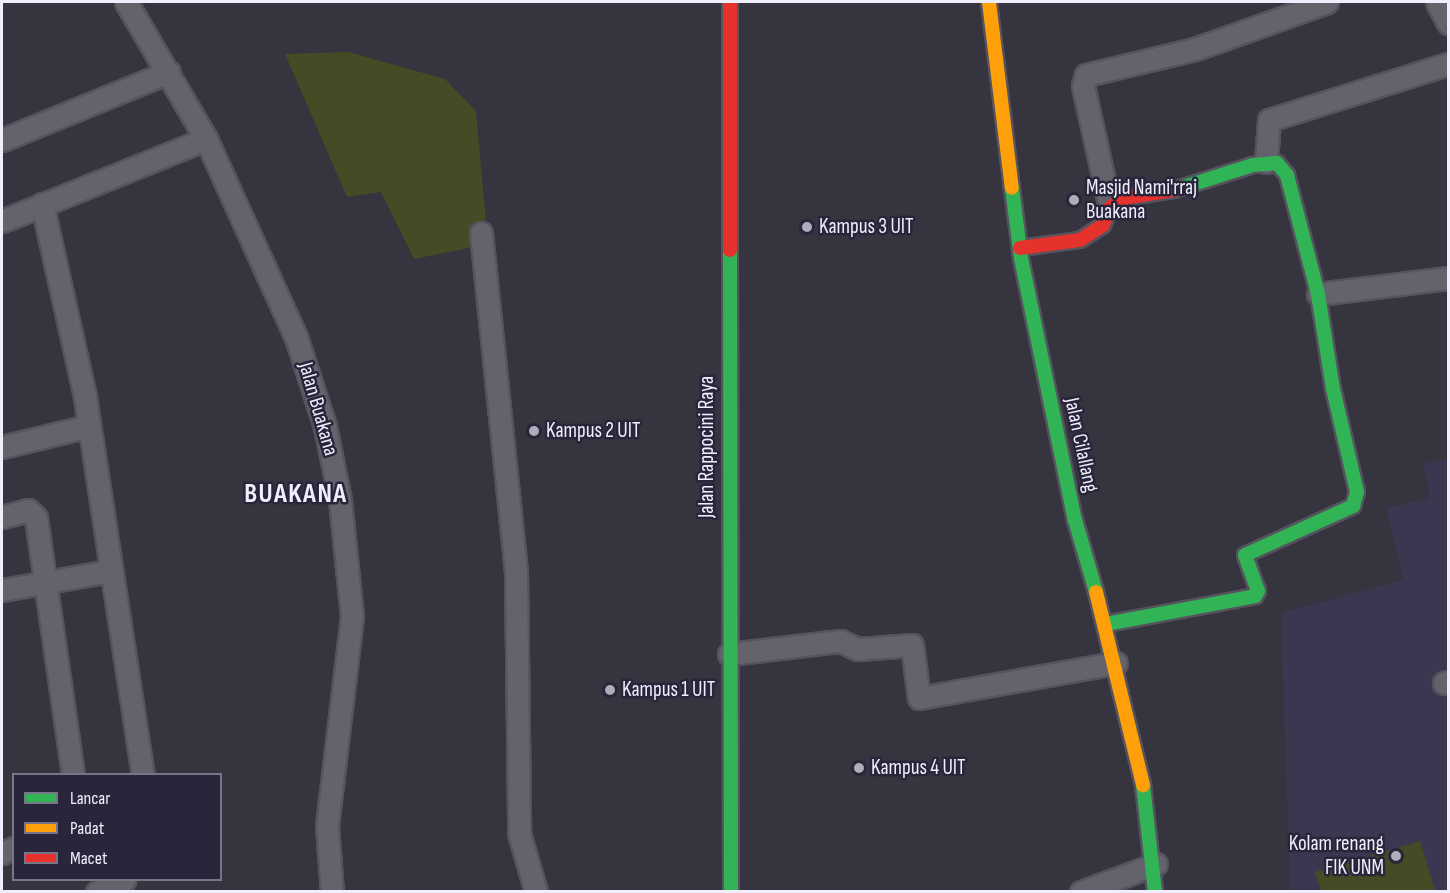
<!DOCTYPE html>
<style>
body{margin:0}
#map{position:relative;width:1450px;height:893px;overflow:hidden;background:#36343f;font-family:"Sofia Sans Condensed",sans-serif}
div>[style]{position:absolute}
.built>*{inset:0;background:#3c3750}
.green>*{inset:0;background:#454c25}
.roads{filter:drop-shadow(2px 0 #55535d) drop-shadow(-2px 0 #55535d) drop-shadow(0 2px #55535d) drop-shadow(0 -2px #55535d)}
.street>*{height:21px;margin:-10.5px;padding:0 10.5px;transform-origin:10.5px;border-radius:10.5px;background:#64636b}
.fast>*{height:14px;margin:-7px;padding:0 7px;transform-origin:7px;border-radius:7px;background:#30b455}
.slow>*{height:14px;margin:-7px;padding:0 7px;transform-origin:7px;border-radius:7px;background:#ff9f0a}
.jam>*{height:14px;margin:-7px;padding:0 7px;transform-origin:7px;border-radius:7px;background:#e5322d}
.dots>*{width:16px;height:16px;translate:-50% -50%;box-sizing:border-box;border:3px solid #29253a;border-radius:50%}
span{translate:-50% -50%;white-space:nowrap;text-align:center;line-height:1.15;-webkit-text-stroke:5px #29253a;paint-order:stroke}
.poi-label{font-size:21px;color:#f0eefc}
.left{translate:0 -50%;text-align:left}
.right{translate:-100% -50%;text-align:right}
.street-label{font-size:21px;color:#f0eefc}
.district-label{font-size:27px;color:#f0eefc;font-weight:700;letter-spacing:1.5px}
.frame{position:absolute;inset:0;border:3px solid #f0eefc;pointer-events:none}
.legend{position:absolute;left:12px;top:773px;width:210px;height:108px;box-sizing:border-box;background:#29253a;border:2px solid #797588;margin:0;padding:8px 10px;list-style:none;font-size:18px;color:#f0eefc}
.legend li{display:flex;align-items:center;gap:12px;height:30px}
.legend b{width:30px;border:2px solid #797588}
</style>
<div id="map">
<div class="built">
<div style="clip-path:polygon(1448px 458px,1448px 891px,1290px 891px,1281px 613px,1403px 580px,1386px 508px,1430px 498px,1423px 464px)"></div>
</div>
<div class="green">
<div style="clip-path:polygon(348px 52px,445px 79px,476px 111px,488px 244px,414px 259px,381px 192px,347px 197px,285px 54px)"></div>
<div style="clip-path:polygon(1420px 841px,1435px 891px,1321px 891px,1315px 872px)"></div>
</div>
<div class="roads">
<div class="street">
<div style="left:126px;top:2px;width:159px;rotate:59.7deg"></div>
<div style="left:206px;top:139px;width:217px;rotate:65.6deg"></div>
<div style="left:296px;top:337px;width:94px;rotate:72deg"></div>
<div style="left:325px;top:426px;width:76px;rotate:78.5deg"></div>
<div style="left:340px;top:500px;width:117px;rotate:84.1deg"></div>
<div style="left:352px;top:616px;width:211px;rotate:96.8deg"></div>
<div style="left:327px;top:826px;width:66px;rotate:85.7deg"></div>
<div style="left:1437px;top:2px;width:24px;rotate:62deg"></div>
<div style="left:2px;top:140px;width:180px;rotate:-22.2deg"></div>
<div style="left:1266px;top:162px;width:42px;rotate:-85.9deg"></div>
<div style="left:1269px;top:120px;width:188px;rotate:-17.4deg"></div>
<div style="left:42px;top:204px;width:198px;rotate:77.4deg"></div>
<div style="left:85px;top:397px;width:381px;rotate:81.3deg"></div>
<div style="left:1110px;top:208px;width:125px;rotate:-102.5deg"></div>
<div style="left:1083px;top:86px;width:11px;rotate:-75deg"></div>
<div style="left:1086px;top:75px;width:112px;rotate:-13.4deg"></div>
<div style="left:1195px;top:49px;width:140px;rotate:-19.6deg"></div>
<div style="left:2px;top:221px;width:220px;rotate:-21.9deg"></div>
<div style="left:481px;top:233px;width:340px;rotate:84.1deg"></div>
<div style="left:516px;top:571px;width:262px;rotate:89.3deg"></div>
<div style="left:519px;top:833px;width:61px;rotate:73.9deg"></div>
<div style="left:1318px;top:294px;width:131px;rotate:-7deg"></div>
<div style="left:2px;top:447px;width:89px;rotate:-13.6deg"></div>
<div style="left:2px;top:517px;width:27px;rotate:-15deg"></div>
<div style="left:28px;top:510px;width:11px;rotate:45deg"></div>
<div style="left:36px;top:518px;width:259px;rotate:81.8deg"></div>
<div style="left:2px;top:590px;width:109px;rotate:-10.1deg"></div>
<div style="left:729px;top:654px;width:112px;rotate:-6.7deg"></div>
<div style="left:840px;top:641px;width:20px;rotate:24deg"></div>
<div style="left:858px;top:649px;width:54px;rotate:-4.2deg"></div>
<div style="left:912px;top:645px;width:53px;rotate:82.5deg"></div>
<div style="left:919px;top:698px;width:200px;rotate:-10.1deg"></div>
<div style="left:1444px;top:683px;width:4px;rotate:-14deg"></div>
<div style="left:2px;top:853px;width:13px;rotate:-23deg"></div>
<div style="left:97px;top:892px;width:30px;rotate:-24deg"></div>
<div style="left:1081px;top:892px;width:80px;rotate:-20.5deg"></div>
</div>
<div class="fast">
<div style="left:1012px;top:188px;width:71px;rotate:82.7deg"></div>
<div style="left:1021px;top:258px;width:268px;rotate:78.4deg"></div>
<div style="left:1075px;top:520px;width:75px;rotate:73.7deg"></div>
<div style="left:730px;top:250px;width:642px;rotate:89.91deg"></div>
<div style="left:1106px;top:624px;width:152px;rotate:-10.6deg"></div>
<div style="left:1255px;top:596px;width:6px;rotate:-59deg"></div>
<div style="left:1258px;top:591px;width:38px;rotate:-110deg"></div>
<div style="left:1245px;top:555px;width:119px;rotate:-24.4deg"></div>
<div style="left:1353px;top:506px;width:15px;rotate:-74deg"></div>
<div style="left:1357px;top:492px;width:106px;rotate:-103.1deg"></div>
<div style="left:1333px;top:389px;width:96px;rotate:-99deg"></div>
<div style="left:1318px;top:294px;width:123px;rotate:-104.6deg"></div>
<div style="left:1287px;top:175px;width:16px;rotate:-130deg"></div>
<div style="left:1277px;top:163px;width:24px;rotate:175deg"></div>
<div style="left:1253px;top:165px;width:83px;rotate:162.4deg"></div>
<div style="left:1143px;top:785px;width:108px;rotate:83.6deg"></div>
</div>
<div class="slow">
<div style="left:989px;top:2px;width:187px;rotate:83deg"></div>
<div style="left:1096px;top:592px;width:199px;rotate:76.3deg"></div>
</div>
<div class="jam">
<div style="left:730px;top:2px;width:248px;rotate:90deg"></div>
<div style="left:1020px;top:248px;width:61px;rotate:-7.6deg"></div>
<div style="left:1080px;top:240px;width:27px;rotate:-33deg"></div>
<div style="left:1103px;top:225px;width:18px;rotate:-68deg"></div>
<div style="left:1110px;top:208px;width:16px;rotate:-38deg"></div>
<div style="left:1123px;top:198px;width:52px;rotate:-8.9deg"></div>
</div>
</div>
<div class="dots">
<div style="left:1074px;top:200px;background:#afadba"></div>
<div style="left:807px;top:227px;background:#afadba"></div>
<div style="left:534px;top:431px;background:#afadba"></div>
<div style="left:610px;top:690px;background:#afadba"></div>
<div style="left:859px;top:768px;background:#afadba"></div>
<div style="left:1396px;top:856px;background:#afadba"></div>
</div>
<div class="poi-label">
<span class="left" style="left:1086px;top:200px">Masjid Nami'rraj<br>Buakana</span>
<span class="left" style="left:819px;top:227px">Kampus 3 UIT</span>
<span class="left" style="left:546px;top:431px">Kampus 2 UIT</span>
<span class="left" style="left:622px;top:690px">Kampus 1 UIT</span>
<span class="left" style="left:871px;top:768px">Kampus 4 UIT</span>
<span class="right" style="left:1384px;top:856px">Kolam renang<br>FIK UNM</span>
</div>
<div class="street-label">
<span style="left:318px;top:409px;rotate:74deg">Jalan Buakana</span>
<span style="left:1081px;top:445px;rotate:78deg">Jalan Cilallang</span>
<span style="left:707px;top:447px;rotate:-90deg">Jalan Rappocini Raya</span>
</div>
<div class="district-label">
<span style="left:296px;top:495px">BUAKANA</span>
</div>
<div class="frame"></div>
<ul class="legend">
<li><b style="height:8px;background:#30b455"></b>Lancar</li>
<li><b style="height:8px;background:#ff9f0a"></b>Padat</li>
<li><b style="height:8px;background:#e5322d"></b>Macet</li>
</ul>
</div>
